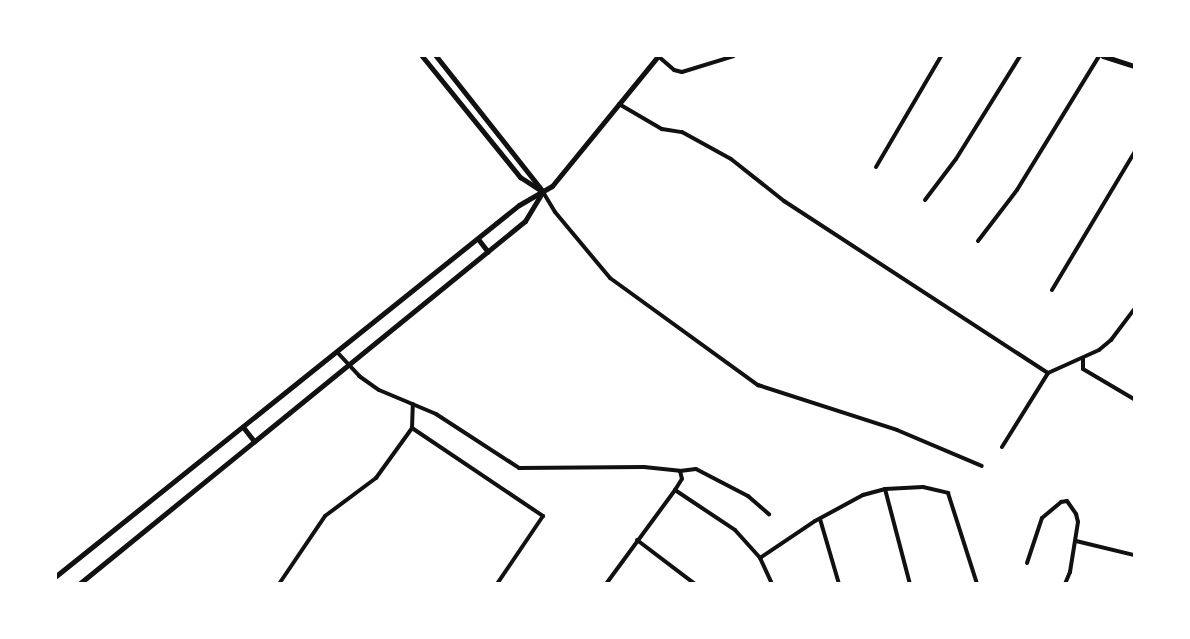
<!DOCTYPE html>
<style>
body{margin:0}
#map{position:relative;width:1190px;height:639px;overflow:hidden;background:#fff;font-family:"IBM Plex Serif",serif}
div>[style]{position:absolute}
.minor>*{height:4px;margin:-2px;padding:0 2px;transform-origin:2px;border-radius:2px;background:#111}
.tertiary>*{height:5px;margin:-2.5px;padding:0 2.5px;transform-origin:2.5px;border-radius:2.5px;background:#111}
span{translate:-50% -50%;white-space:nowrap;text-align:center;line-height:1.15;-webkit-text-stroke:5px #fff;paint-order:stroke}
.frame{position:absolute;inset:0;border:57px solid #fff;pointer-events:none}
</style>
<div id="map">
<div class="minor">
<div style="left:658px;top:56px;width:21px;rotate:41deg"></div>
<div style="left:674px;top:70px;width:8px;rotate:14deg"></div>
<div style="left:682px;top:72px;width:54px;rotate:-17.1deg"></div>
<div style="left:619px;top:104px;width:50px;rotate:30.2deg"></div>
<div style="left:662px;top:129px;width:20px;rotate:9deg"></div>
<div style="left:682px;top:132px;width:56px;rotate:28.9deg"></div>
<div style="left:731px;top:159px;width:68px;rotate:38.4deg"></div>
<div style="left:784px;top:201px;width:315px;rotate:33.1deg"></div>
<div style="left:876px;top:167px;width:129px;rotate:-59.6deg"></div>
<div style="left:543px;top:192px;width:23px;rotate:59deg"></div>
<div style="left:555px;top:212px;width:86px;rotate:50.2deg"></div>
<div style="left:610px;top:278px;width:183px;rotate:35.9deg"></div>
<div style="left:758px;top:385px;width:146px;rotate:17.9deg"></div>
<div style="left:897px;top:430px;width:92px;rotate:23deg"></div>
<div style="left:925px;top:200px;width:51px;rotate:-52.9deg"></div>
<div style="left:956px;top:159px;width:121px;rotate:-58.1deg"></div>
<div style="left:978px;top:241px;width:64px;rotate:-52.6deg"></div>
<div style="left:1017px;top:190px;width:157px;rotate:-58.5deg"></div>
<div style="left:1052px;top:290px;width:160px;rotate:-59.1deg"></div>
<div style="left:337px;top:352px;width:33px;rotate:47deg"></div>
<div style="left:359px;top:376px;width:24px;rotate:35deg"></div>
<div style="left:379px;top:390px;width:62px;rotate:22.8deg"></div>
<div style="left:436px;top:414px;width:99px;rotate:33deg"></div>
<div style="left:519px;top:468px;width:125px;rotate:-0.5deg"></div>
<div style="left:644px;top:467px;width:36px;rotate:6deg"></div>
<div style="left:680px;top:471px;width:16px;rotate:-7deg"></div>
<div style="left:696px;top:469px;width:59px;rotate:27.4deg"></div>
<div style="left:748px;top:496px;width:28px;rotate:41deg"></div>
<div style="left:1083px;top:358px;width:11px;rotate:90deg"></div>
<div style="left:1083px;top:369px;width:59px;rotate:30.5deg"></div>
<div style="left:412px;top:428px;width:158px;rotate:33.9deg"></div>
<div style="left:543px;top:516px;width:82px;rotate:124.1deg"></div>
<div style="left:1002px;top:447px;width:87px;rotate:-58.1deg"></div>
<div style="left:1048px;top:373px;width:56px;rotate:-24.3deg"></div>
<div style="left:1099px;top:350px;width:16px;rotate:-40deg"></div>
<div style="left:1111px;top:340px;width:38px;rotate:-53deg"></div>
<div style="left:885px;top:489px;width:98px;rotate:75.3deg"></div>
<div style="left:675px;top:490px;width:72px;rotate:33.7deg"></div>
<div style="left:735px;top:530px;width:38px;rotate:48deg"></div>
<div style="left:760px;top:558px;width:29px;rotate:65deg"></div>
<div style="left:820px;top:519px;width:68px;rotate:73.7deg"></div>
<div style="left:637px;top:540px;width:73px;rotate:37.2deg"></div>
<div style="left:1076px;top:541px;width:60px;rotate:13.6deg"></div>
<div style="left:760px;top:558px;width:66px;rotate:-33.9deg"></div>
<div style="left:815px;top:521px;width:55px;rotate:-28.4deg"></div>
<div style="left:863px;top:495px;width:23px;rotate:-15deg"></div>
<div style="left:885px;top:489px;width:38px;rotate:-3deg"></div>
<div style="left:923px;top:487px;width:26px;rotate:13deg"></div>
<div style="left:948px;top:493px;width:96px;rotate:72.3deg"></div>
<div style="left:1027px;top:563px;width:47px;rotate:-71.6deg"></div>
<div style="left:1042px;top:518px;width:25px;rotate:-40deg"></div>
<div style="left:1061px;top:502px;width:6px;rotate:-9deg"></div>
<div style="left:1067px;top:501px;width:16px;rotate:55deg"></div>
<div style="left:1076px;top:514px;width:8px;rotate:76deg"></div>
<div style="left:1078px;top:522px;width:51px;rotate:99.1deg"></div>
<div style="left:1070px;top:572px;width:13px;rotate:113deg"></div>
<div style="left:279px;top:584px;width:82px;rotate:-55.9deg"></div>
<div style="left:325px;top:516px;width:64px;rotate:-36.7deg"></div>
<div style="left:376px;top:478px;width:62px;rotate:-54.2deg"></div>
<div style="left:412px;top:428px;width:24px;rotate:-88deg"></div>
<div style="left:606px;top:584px;width:117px;rotate:-53.7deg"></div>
<div style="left:675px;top:490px;width:13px;rotate:-58deg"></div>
<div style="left:682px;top:479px;width:8px;rotate:-104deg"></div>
</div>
<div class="tertiary">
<div style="left:422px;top:56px;width:156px;rotate:51deg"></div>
<div style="left:520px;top:177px;width:27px;rotate:33deg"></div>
<div style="left:436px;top:56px;width:171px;rotate:51.7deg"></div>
<div style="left:1103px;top:56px;width:33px;rotate:18deg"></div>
<div style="left:478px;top:239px;width:16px;rotate:52deg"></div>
<div style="left:243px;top:427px;width:18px;rotate:52deg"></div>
<div style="left:56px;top:576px;width:593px;rotate:-38.71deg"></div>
<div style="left:519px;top:205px;width:38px;rotate:-30deg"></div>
<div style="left:552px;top:186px;width:168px;rotate:-50.8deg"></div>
<div style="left:79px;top:584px;width:575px;rotate:-39.14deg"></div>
<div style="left:525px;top:221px;width:33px;rotate:-59deg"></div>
</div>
<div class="frame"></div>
</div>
